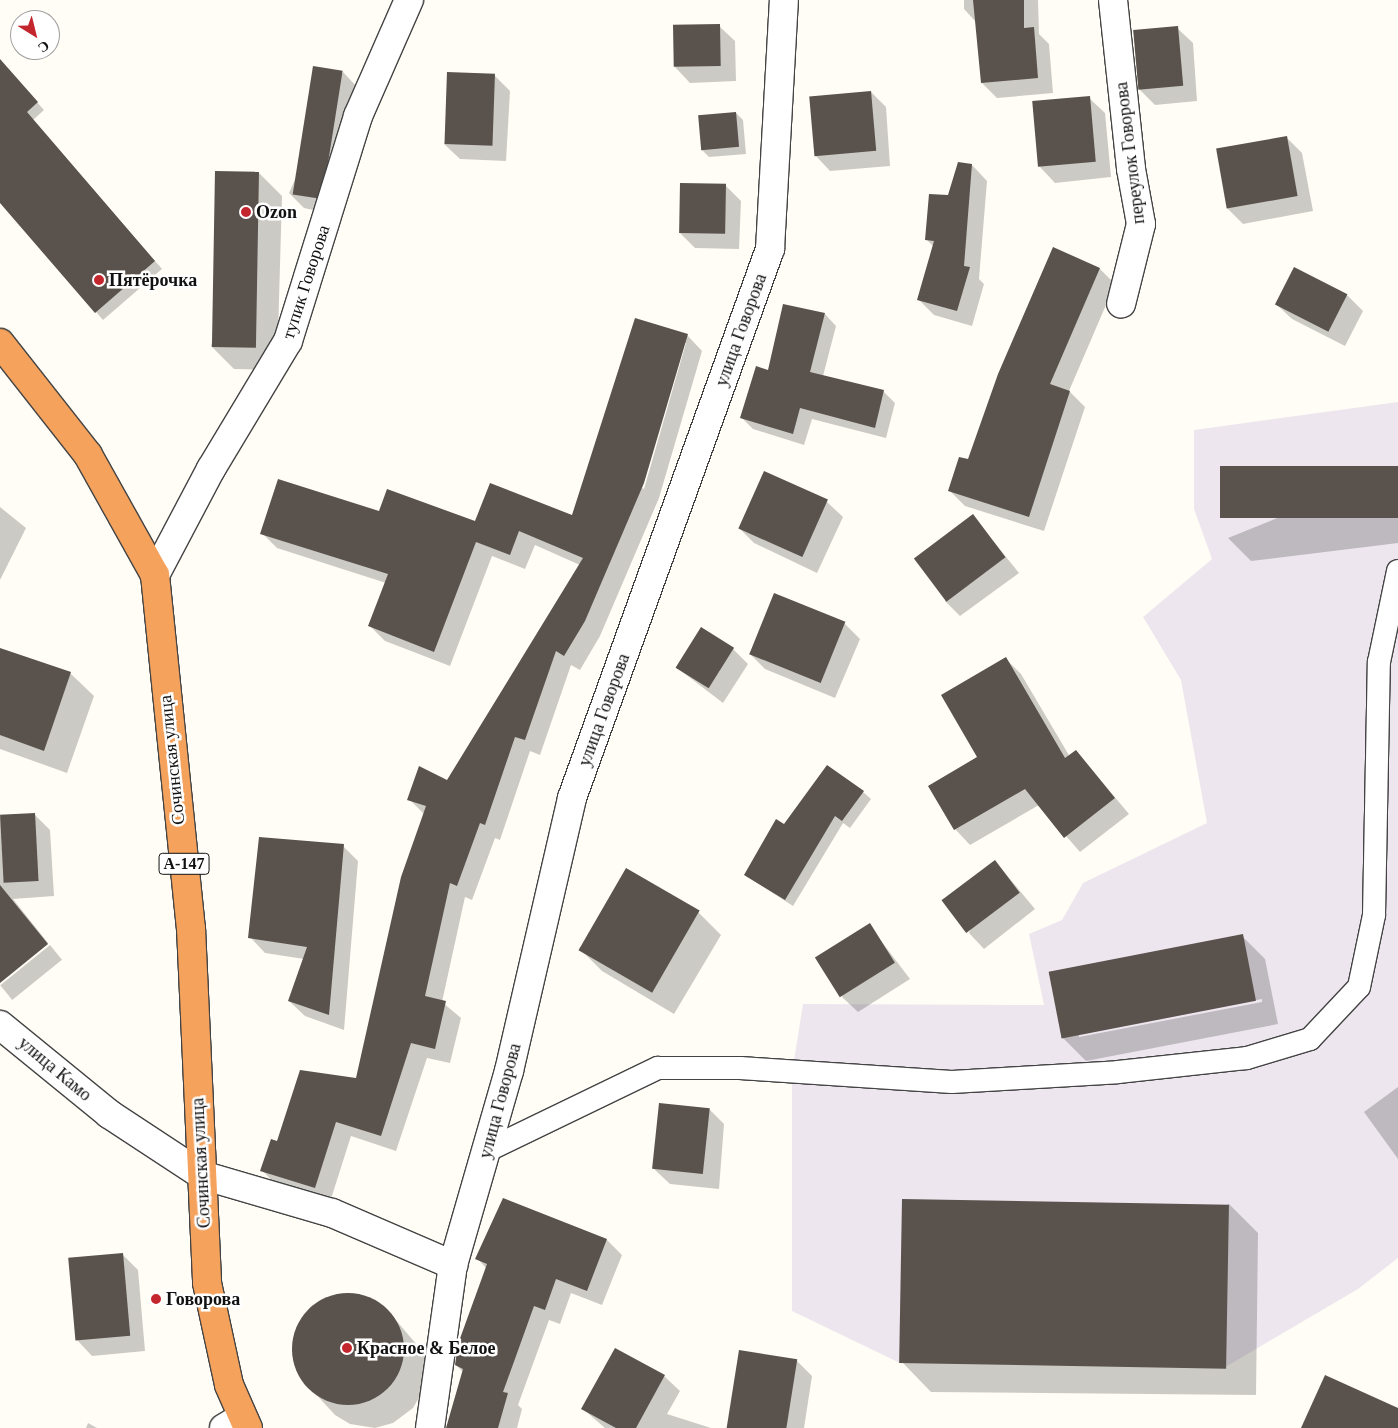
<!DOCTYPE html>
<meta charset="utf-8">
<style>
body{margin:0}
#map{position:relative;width:1398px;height:1428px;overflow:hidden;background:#fffdf5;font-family:"Times New Roman",serif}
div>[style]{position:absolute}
.industrial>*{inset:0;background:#eee6ef}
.shadow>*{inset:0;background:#0003;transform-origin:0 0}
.building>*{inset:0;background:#5a524d;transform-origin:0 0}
.round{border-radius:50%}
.roads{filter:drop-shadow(1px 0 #444) drop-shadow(-1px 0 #444) drop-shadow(0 1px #444) drop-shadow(0 -1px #444)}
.lane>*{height:22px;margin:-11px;padding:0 11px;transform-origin:11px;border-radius:11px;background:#fff}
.street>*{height:28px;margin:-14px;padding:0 14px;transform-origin:14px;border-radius:14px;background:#fff}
.highway>*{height:28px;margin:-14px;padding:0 14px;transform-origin:14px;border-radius:14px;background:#f5a25d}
.dots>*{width:14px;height:14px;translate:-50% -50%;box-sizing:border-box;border:2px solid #fff;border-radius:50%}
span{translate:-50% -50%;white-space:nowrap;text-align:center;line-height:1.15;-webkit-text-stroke:5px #fff;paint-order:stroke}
.shield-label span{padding:1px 4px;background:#fff;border:1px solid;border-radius:4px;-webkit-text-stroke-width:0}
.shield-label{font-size:16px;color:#111;font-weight:700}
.street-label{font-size:18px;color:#111}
.poi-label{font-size:18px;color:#111;font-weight:700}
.left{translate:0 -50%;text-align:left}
.north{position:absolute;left:10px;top:10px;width:50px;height:50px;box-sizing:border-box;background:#fff;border:1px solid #a0a0a0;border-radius:50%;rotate:144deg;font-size:14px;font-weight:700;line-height:20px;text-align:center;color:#111}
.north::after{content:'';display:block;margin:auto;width:18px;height:22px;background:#c4262e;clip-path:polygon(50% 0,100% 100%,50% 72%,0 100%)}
</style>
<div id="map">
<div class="industrial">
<div style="clip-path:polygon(1398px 402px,1398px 1258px,1358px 1289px,1227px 1366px,900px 1363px,792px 1311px,792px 1073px,803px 1004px,1044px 1005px,1029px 934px,1062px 920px,1083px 883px,1207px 823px,1181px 680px,1143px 617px,1212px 559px,1194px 509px,1194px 430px)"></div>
</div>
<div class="shadow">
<div style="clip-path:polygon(964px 0,1038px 0,1039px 34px,1049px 44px,1053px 93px,997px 98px,982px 83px,976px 22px,964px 9px)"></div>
<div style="clip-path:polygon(719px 26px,735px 41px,736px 81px,690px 83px,675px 67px)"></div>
<div style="clip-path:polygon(1177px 28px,1193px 43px,1197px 101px,1155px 105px,1140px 90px)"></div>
<div style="clip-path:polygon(343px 72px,358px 88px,331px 214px,304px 208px,289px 193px)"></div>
<div style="clip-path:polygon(494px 75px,510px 91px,506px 161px,460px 159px,444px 144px)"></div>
<div style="clip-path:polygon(0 80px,20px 83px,44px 110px,33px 120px,162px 269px,103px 320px,0 201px)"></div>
<div style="clip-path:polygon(871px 92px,886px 107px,890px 166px,830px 171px,815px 155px)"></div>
<div style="clip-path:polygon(1089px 98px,1105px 113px,1111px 177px,1055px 183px,1040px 167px)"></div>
<div style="clip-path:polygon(736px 113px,743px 120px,746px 154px,709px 157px,702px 150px)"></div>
<div style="clip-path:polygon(1287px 138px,1302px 153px,1313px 211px,1243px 224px,1227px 208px)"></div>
<div style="clip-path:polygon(972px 165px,987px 181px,979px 279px,984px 284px,972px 326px,934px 315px,918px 299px,934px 247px,927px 240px,949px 196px)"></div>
<div style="clip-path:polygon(259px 173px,282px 196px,277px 370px,234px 369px,211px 346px)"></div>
<div style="clip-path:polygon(725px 185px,741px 201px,739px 249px,695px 248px,679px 232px)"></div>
<div style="clip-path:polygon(1054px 249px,1100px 269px,1115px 284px,1069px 391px,1085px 407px,1044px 531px,965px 506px,950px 491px,969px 461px)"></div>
<div style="clip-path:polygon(1295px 268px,1348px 296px,1363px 311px,1345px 346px,1292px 319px,1276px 304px)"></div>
<div style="clip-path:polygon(825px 314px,836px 326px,823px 376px,883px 391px,895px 403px,886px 438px,812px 419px,804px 445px,753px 429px,741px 417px,769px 371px)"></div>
<div style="clip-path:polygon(evenodd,687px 335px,702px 351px,659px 498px,600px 636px,580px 670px,571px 665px,540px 755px,530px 751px,500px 840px,495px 838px,472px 900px,465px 897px,442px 1002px,461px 1018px,450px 1063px,427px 1058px,396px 1151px,351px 1136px,330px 1202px,277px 1186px,262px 1170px,278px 1142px,357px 1080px,425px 815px,409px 799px,448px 781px,580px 565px,535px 545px,525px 569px,492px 556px,450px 666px,385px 641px,370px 626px,386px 583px,277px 548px,262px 533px,380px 512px,476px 523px,572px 516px,687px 335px,684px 343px,686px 343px,644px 489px,642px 488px,684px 343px)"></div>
<div style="clip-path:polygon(1398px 469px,1398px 543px,1251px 561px,1228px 538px)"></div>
<div style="clip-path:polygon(765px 472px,827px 502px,843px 517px,817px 573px,754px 543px,739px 528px)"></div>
<div style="clip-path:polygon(0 507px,26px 528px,0 580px)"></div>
<div style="clip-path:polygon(973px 516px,1019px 573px,960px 616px,945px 601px)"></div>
<div style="clip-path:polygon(844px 623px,860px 639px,835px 698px,765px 669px,749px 653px)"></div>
<div style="clip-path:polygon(0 649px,71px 674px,94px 696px,67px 773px,0 749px)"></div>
<div style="clip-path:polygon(733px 649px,748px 664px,723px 703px,676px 667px)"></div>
<div style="clip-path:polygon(1006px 659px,1021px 674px,1070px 757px,1076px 751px,1129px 814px,1080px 852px,1039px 805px,970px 845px,955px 829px,930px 786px,979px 757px)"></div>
<div style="clip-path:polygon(863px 792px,871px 799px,850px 828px,843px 823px,793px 906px,745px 875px,784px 825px)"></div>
<div style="clip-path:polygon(35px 815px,50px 830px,54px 896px,13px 899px,48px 943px,0 982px,0 817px)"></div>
<div style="clip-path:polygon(343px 846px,358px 861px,344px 1030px,305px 1016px,289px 1001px,304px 959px,265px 953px,250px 937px)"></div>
<div style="clip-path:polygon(995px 861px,1035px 909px,984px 949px,969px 933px)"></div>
<div style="clip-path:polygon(698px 912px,721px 935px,674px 1014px,602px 971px,579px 948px)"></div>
<div style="clip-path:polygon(869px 925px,910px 979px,858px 1012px,842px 997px)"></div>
<div style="clip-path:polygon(evenodd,1242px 936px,1265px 959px,1278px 1024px,1086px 1061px,1063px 1038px,1242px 936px,1262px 999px,1262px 1002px,1079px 1037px,1079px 1034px,1262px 999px)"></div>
<div style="left:50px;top:945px;width:19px;height:64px;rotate:51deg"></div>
<div style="clip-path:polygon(1398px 1087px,1398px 1159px,1364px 1112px)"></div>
<div style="clip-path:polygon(709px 1109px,724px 1124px,719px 1189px,670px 1184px,654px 1169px)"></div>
<div style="clip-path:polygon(503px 1200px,607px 1240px,622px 1255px,602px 1305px,571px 1293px,560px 1324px,549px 1320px,518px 1405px,522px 1409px,517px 1428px,447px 1428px,464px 1373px,456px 1365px,486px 1268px,477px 1258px)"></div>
<div style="clip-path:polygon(1229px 1204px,1258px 1233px,1256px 1395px,931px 1392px,902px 1362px)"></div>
<div style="clip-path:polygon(122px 1254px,138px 1270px,145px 1351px,92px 1356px,77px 1340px)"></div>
<div style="clip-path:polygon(350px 1293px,375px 1300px,389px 1312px,423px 1352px,428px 1382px,413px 1408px,393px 1423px,375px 1428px,350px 1424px,335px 1415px,299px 1376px,292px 1349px,297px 1326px,310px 1307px,324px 1298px)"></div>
<div style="clip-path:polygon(797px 1361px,812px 1376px,804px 1428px,739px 1428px)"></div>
<div style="clip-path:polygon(664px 1376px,680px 1391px,667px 1414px,711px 1428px,605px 1428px,583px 1409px)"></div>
<div style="clip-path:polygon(88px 1423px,97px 1428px,86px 1428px)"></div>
</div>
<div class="building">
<div style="clip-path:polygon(973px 0,1024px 0,1024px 28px,1034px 27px,1038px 78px,981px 83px)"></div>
<div style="left:720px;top:24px;width:42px;height:47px;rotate:89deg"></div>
<div style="left:1178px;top:26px;width:60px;height:45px;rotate:85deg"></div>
<div style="clip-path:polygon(0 59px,38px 102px,27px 112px,155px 261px,95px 313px,0 203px)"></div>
<div style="left:313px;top:66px;width:30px;height:130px;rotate:9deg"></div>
<div style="left:447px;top:72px;width:48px;height:72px;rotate:2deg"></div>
<div style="left:871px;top:91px;width:60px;height:62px;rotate:85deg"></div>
<div style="left:1090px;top:96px;width:66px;height:58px;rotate:85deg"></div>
<div style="left:736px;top:112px;width:35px;height:38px;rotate:85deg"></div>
<div style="left:1287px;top:136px;width:61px;height:72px;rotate:80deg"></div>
<div style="clip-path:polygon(958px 162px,972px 164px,964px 266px,970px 267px,957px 311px,917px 300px,934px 241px,925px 240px,929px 194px,948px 195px)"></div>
<div style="left:215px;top:171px;width:44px;height:176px;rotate:1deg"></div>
<div style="left:680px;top:183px;width:46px;height:50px;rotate:1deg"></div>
<div style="clip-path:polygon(1053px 247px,1100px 268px,1050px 384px,1070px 391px,1029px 517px,948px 491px,959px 457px,968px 459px,998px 374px)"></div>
<div style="left:1294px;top:267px;width:60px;height:42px;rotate:27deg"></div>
<div style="clip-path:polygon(783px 304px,825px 313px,810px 372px,884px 390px,875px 428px,800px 408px,793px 434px,740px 418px,756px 366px,768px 370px)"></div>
<div style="clip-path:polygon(635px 318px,688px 334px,644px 483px,585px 621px,564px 656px,556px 651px,525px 740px,515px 737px,485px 825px,480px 823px,457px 886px,450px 883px,425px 996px,446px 1001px,435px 1049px,411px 1043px,381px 1136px,336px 1122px,315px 1188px,260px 1171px,271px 1139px,277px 1141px,300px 1070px,356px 1078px,401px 877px,426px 806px,407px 800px,419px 766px,447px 780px,583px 558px,519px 531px,510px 555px,476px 542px,434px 652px,368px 626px,388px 574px,260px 534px,278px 479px,379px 511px,387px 489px,475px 521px,490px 483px,572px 515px)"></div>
<div style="left:1398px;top:466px;width:52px;height:178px;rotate:90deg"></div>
<div style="left:764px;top:471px;width:70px;height:63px;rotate:24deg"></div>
<div style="left:973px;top:514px;width:54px;height:74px;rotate:53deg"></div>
<div style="left:774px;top:593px;width:77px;height:66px;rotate:22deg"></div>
<div style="left:701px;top:627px;width:39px;height:48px;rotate:32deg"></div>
<div style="clip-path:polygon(0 648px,71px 672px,44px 751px,0 735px)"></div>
<div style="clip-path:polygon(1006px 657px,1065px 758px,1076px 750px,1115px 798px,1064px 838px,1025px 789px,954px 830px,928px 786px,977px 757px,941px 695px)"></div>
<div style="clip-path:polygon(827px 765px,864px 791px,842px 821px,835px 816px,785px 900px,744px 875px,776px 819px,784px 824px)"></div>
<div style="left:35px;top:813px;width:68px;height:35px;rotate:87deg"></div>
<div style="clip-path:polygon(259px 837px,344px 844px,329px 1015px,288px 1001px,307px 947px,248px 938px)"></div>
<div style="left:995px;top:860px;width:41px;height:67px;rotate:53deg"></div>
<div style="left:626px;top:868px;width:85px;height:95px;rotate:30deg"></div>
<div style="clip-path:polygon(0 885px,48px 944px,0 983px)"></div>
<div style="left:870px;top:923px;width:47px;height:65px;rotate:58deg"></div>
<div style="left:1243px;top:934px;width:68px;height:198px;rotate:79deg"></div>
<div style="left:659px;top:1103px;width:51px;height:66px;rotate:6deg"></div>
<div style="clip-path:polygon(503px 1198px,607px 1239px,587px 1291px,556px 1279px,545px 1310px,534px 1306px,503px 1392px,508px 1393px,498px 1428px,446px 1428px,463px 1369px,455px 1365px,458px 1344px,487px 1264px,475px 1259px)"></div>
<div style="left:902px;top:1199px;width:327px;height:164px;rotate:1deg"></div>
<div style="left:123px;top:1253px;width:83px;height:55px;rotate:85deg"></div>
<div class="round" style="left:292px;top:1293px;width:112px;height:112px"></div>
<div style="clip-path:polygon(615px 1348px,665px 1375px,636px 1428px,616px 1428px,581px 1409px)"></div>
<div style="left:739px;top:1350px;width:59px;height:79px;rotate:9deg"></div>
<div style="clip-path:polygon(1325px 1375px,1398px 1408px,1398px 1428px,1301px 1428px)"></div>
</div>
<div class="roads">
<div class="lane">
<div style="left:488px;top:1150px;width:189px;rotate:-25.8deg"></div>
<div style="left:658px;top:1068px;width:82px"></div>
<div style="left:740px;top:1068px;width:212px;rotate:3.8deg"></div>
<div style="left:952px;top:1082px;width:166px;rotate:-3.4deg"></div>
<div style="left:1118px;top:1072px;width:130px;rotate:-6.2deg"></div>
<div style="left:1247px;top:1058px;width:66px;rotate:-16.8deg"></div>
<div style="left:1310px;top:1039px;width:71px;rotate:-46.7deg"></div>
<div style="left:1359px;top:987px;width:74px;rotate:-78.2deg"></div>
<div style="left:1374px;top:915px;width:253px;rotate:-88.9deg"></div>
<div style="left:1379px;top:662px;width:93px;rotate:-78.2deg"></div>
</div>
<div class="street">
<div style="left:1113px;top:0;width:170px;rotate:83.9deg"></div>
<div style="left:1131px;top:169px;width:56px;rotate:79.7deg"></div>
<div style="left:1141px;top:224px;width:82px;rotate:104deg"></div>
<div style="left:155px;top:575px;width:120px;rotate:-62.2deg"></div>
<div style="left:211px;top:469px;width:149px;rotate:-59deg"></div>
<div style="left:288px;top:341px;width:236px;rotate:-72.7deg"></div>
<div style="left:358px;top:116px;width:127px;rotate:-66.3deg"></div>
<div style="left:0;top:1025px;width:141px;rotate:39.2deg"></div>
<div style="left:109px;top:1114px;width:111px;rotate:33.3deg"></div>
<div style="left:202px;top:1175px;width:135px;rotate:16.3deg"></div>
<div style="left:332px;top:1213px;width:132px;rotate:23.3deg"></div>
<div style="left:224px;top:1428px;width:21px;rotate:-31deg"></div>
<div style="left:430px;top:1428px;width:165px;rotate:-82deg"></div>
<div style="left:453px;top:1265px;width:202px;rotate:-73.9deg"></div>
<div style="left:509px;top:1071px;width:280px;rotate:-77deg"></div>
<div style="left:572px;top:798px;width:584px;rotate:-70.17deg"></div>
<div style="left:770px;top:249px;width:249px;rotate:-86.8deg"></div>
</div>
<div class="highway">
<div style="left:0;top:343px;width:142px;rotate:51.8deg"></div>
<div style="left:88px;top:455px;width:137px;rotate:60.8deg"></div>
<div style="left:155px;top:575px;width:355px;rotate:84.2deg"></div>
<div style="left:191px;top:928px;width:355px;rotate:87.4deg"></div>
<div style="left:207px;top:1283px;width:104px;rotate:77.8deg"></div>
<div style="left:229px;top:1385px;width:47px;rotate:66.2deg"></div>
</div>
</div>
<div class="dots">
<div style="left:246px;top:212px;background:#c4262e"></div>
<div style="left:99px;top:280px;background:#c4262e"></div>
<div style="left:156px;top:1299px;background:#c4262e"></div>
<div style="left:347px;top:1348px;background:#c4262e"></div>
</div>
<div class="shield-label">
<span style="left:184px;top:864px">А-147</span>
</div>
<div class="street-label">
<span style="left:1130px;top:153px;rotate:-97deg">переулок Говорова</span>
<span style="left:306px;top:282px;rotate:-72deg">тупик Говорова</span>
<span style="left:741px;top:330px;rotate:-70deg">улица Говорова</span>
<span style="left:604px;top:710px;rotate:-70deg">улица Говорова</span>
<span style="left:172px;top:760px;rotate:-96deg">Сочинская улица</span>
<span style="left:55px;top:1069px;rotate:40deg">улица Камо</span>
<span style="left:500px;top:1101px;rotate:-75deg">улица Говорова</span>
<span style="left:201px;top:1163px;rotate:-93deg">Сочинская улица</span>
</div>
<div class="poi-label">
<span class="left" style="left:256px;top:212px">Ozon</span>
<span class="left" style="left:109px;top:280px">Пятёрочка</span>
<span class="left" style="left:166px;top:1299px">Говорова</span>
<span class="left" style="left:357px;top:1348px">Красное &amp; Белое</span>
</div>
<div class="north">С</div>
</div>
